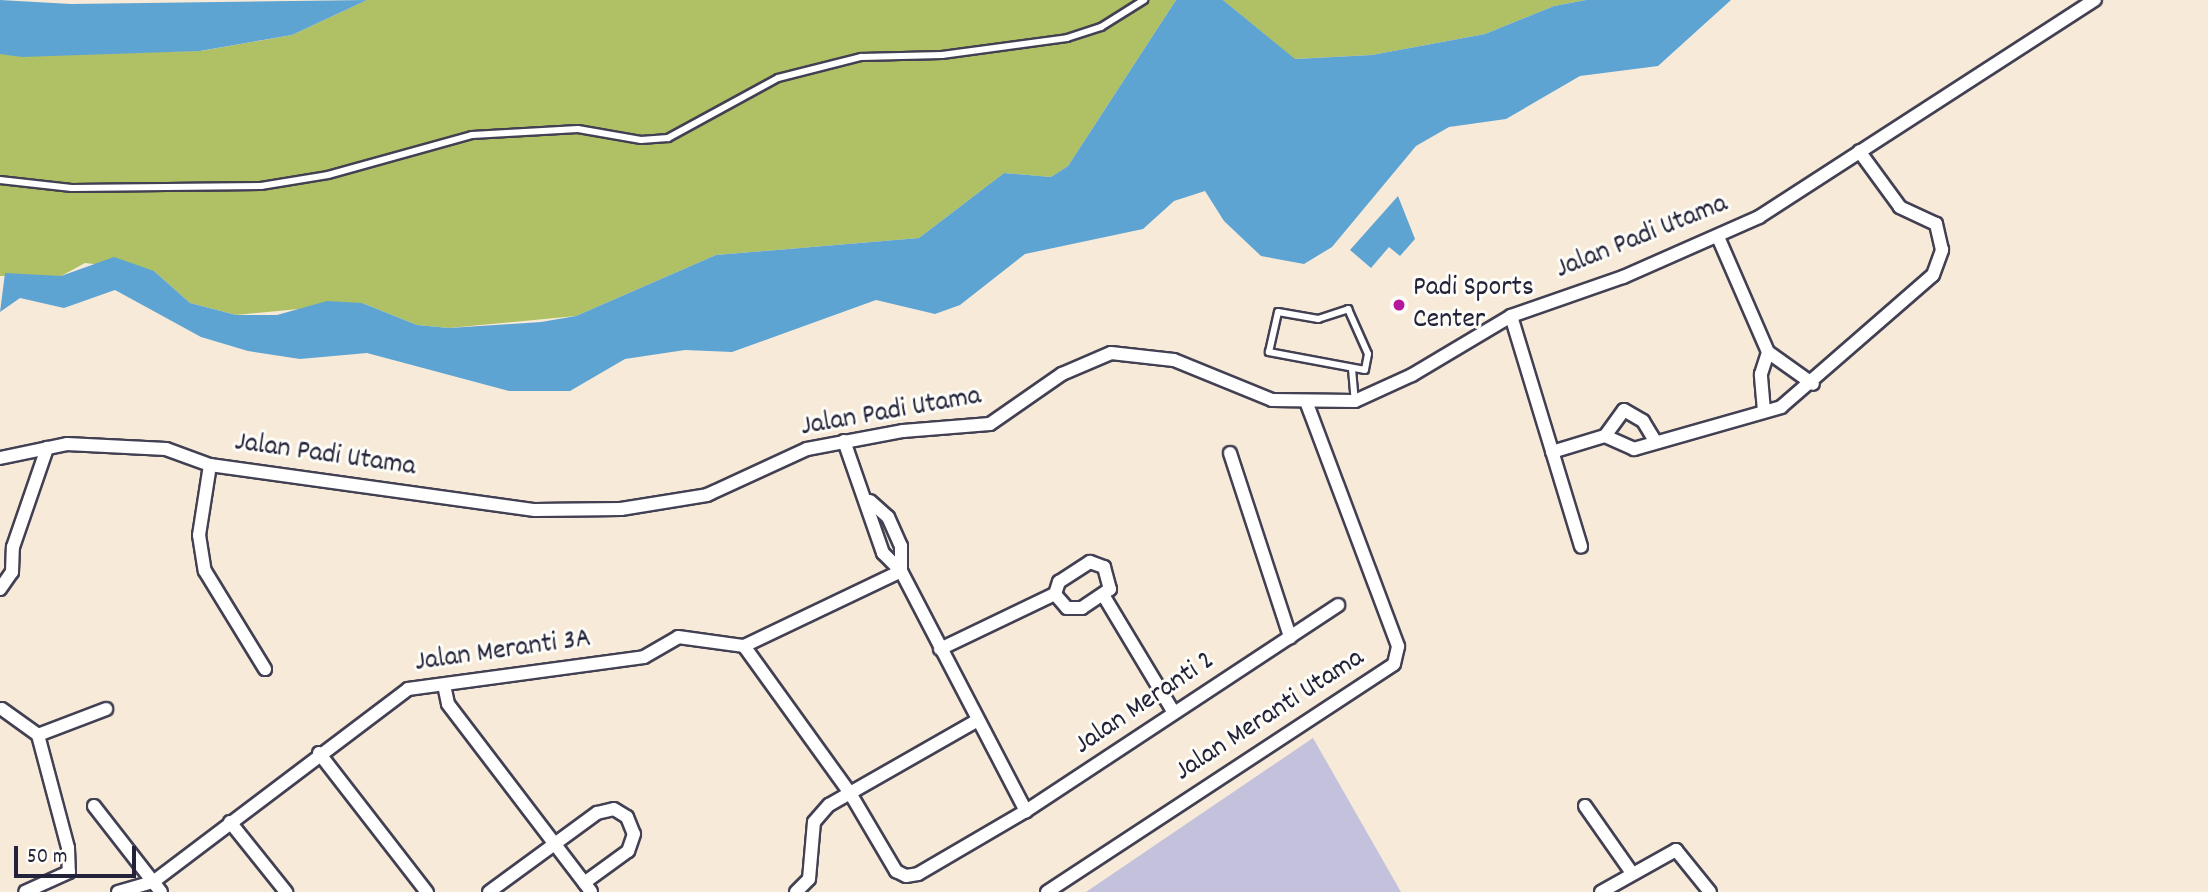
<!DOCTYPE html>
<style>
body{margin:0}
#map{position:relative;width:2208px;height:892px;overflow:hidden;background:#f8ead9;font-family:Dekko,sans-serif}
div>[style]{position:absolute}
.industrial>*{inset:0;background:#c3c1dc}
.green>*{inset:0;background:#afc164}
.water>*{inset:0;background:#5ea4d3}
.roads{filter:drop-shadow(2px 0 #424053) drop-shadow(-2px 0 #424053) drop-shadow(0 2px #424053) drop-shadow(0 -2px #424053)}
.service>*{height:6px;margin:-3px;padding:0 3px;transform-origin:3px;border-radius:3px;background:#fff}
.minor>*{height:12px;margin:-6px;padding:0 6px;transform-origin:6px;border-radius:6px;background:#fff}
.dots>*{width:19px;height:19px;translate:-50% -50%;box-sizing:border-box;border:4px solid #fdfcf7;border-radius:50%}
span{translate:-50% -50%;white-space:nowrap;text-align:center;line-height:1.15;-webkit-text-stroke:6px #fdfcf7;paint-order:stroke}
.street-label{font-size:28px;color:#22223b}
.poi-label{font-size:28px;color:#22223b}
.left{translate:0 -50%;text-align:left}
.scale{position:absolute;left:14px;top:846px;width:122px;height:32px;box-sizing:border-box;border:4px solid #22223b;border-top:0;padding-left:9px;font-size:21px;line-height:24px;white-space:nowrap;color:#22223b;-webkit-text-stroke:5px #fdfcf7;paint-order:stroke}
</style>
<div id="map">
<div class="industrial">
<div style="clip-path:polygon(1313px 738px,1401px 892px,1086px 892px)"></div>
</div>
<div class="green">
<div style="clip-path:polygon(367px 0,1176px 0,1068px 166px,1051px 177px,1004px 173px,919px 238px,716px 255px,576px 316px,449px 328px,417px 325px,362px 303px,236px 315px,190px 303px,154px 271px,85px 263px,61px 276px,0 276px,0 54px,201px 51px,292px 35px)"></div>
<div style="clip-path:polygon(1223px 0,1586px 0,1554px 6px,1485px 34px,1372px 55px,1294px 59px)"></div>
</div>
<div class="water">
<div style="clip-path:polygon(0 0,71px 4px,367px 0,292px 35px,200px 51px,22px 57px,0 54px)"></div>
<div style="clip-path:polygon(1176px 0,1223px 0,1295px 59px,1372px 55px,1485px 34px,1554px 6px,1586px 0,1731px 0,1658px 66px,1580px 76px,1506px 119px,1449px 127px,1416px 146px,1332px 247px,1304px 264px,1261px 256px,1224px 221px,1205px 191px,1174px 201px,1143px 229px,1025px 254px,960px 305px,935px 314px,876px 300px,732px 352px,685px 350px,625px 359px,570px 391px,509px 391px,367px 353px,300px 359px,248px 351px,201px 337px,115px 290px,64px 308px,20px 298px,0 312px,5px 273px,61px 276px,114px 257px,154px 271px,190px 303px,236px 315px,277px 315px,327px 301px,362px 303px,417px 325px,449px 328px,541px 322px,576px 316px,716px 255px,919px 238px,1004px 173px,1051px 177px,1068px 166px)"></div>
<div style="clip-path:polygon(1398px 196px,1415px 239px,1400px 256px,1389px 247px,1371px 268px,1350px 250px)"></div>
</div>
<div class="roads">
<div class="service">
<div style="left:0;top:180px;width:72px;rotate:6.3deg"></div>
<div style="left:72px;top:188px;width:189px;rotate:-0.6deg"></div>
<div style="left:261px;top:186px;width:68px;rotate:-9.3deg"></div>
<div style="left:328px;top:175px;width:149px;rotate:-15.5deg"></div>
<div style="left:472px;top:135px;width:106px;rotate:-3.2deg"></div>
<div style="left:578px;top:129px;width:64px;rotate:9.9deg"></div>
<div style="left:641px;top:140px;width:27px;rotate:-4deg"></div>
<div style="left:668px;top:138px;width:125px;rotate:-28.6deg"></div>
<div style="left:778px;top:78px;width:86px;rotate:-14.2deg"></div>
<div style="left:861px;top:57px;width:81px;rotate:-1.4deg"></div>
<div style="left:942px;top:55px;width:126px;rotate:-7.7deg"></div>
<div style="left:1067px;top:38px;width:36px;rotate:-18deg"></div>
<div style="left:1101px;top:27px;width:51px;rotate:-32.1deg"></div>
<div style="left:1348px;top:309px;width:49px;rotate:66deg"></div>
<div style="left:1368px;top:354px;width:16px;rotate:101deg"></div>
<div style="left:1365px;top:370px;width:98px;rotate:-169.4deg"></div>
<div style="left:1269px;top:352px;width:41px;rotate:-77.3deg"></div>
<div style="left:1278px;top:312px;width:41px;rotate:9.9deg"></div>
<div style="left:1318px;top:319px;width:32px;rotate:-18deg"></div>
<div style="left:1352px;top:369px;width:32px;rotate:85deg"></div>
</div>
<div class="minor">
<div style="left:1718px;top:237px;width:125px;rotate:66.5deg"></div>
<div style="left:1511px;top:316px;width:241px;rotate:73.1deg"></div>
<div style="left:1764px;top:411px;width:37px;rotate:-95deg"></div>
<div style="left:1761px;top:374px;width:23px;rotate:-72deg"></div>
<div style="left:1768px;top:352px;width:55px;rotate:35.4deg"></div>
<div style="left:1605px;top:436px;width:32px;rotate:-54deg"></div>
<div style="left:1624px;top:410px;width:22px;rotate:30deg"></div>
<div style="left:1643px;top:421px;width:23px;rotate:59deg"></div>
<div style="left:844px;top:441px;width:119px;rotate:70.8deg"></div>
<div style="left:883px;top:553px;width:25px;rotate:45deg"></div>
<div style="left:901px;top:571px;width:271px;rotate:62.5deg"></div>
<div style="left:1552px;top:452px;width:55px;rotate:-16.8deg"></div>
<div style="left:1605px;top:436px;width:32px;rotate:24deg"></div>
<div style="left:1634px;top:449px;width:153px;rotate:-15.9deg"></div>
<div style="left:1781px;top:407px;width:201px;rotate:-41deg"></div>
<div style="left:1933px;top:275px;width:27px;rotate:-70deg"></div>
<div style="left:1942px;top:250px;width:27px;rotate:-103deg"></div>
<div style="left:1936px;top:224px;width:40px;rotate:-155deg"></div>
<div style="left:1900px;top:207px;width:69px;rotate:-126.2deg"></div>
<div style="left:1230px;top:453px;width:194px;rotate:71.9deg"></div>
<div style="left:0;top:458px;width:68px;rotate:-11.8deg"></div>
<div style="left:67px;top:444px;width:99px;rotate:2.9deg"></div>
<div style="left:166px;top:449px;width:47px;rotate:20deg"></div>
<div style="left:210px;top:465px;width:328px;rotate:7.9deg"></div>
<div style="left:535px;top:510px;width:86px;rotate:-0.7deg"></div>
<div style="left:621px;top:509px;width:87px;rotate:-9.2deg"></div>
<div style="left:707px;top:495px;width:110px;rotate:-24.7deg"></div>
<div style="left:807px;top:449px;width:98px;rotate:-10.6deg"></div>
<div style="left:903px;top:431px;width:87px;rotate:-4.6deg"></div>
<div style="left:990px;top:424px;width:88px;rotate:-34.8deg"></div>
<div style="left:1062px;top:374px;width:53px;rotate:-23.2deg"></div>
<div style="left:1111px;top:353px;width:63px;rotate:6.3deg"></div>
<div style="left:1174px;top:360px;width:106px;rotate:22.2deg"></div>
<div style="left:1272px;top:400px;width:83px;rotate:0.7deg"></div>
<div style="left:1355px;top:401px;width:63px;rotate:-24.5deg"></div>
<div style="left:1412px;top:375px;width:115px;rotate:-30.8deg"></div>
<div style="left:1511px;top:316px;width:119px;rotate:-19.2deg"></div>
<div style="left:1623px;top:277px;width:149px;rotate:-23.8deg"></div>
<div style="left:1759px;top:217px;width:400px;rotate:-32.9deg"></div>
<div style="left:210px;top:465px;width:71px;rotate:98.9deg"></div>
<div style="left:199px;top:535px;width:36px;rotate:81deg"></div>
<div style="left:205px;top:571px;width:115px;rotate:58.5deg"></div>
<div style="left:870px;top:501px;width:24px;rotate:42deg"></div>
<div style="left:888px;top:517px;width:32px;rotate:66deg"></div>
<div style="left:901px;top:546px;width:25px;rotate:90deg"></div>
<div style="left:1090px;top:562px;width:15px;rotate:20deg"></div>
<div style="left:1104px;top:567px;width:23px;rotate:75deg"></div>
<div style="left:1110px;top:589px;width:34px;rotate:146deg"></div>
<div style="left:1082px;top:608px;width:15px;rotate:180deg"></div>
<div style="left:1067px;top:608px;width:18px;rotate:-131deg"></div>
<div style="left:1055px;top:594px;width:13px;rotate:-72deg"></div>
<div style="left:1059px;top:582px;width:37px;rotate:-33deg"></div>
<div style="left:0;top:589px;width:21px;rotate:-55deg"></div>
<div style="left:12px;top:572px;width:25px;rotate:-88deg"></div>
<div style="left:13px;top:547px;width:105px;rotate:-71deg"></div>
<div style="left:1105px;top:598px;width:134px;rotate:59deg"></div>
<div style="left:744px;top:646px;width:181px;rotate:54.2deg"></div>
<div style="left:850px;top:793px;width:91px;rotate:59.5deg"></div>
<div style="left:896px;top:871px;width:11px;rotate:27deg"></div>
<div style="left:906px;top:876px;width:12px;rotate:-9deg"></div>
<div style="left:918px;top:874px;width:125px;rotate:-30.3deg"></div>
<div style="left:1026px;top:811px;width:374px;rotate:-33.4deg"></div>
<div style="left:940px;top:649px;width:127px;rotate:-25.6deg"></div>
<div style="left:444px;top:685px;width:19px;rotate:78deg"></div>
<div style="left:448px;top:704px;width:236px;rotate:52.7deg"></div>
<div style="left:2px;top:709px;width:44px;rotate:35.8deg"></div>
<div style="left:38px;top:735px;width:117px;rotate:75.1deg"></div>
<div style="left:68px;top:848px;width:24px;rotate:88deg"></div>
<div style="left:69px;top:872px;width:48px;rotate:155.6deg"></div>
<div style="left:38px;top:735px;width:73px;rotate:-20.9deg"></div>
<div style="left:319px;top:753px;width:176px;rotate:52.2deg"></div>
<div style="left:94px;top:806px;width:109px;rotate:52.1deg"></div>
<div style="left:1585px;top:806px;width:82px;rotate:55deg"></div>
<div style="left:230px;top:822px;width:90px;rotate:51.3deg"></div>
<div style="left:118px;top:892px;width:36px;rotate:-16deg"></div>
<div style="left:153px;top:882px;width:320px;rotate:-37.1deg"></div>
<div style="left:408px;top:689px;width:238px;rotate:-7.7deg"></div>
<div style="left:644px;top:657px;width:39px;rotate:-30deg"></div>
<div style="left:678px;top:637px;width:67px;rotate:7.8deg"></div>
<div style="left:744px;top:646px;width:174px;rotate:-25.5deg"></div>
<div style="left:489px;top:892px;width:134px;rotate:-36.2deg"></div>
<div style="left:597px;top:813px;width:17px;rotate:-13deg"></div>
<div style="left:614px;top:809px;width:15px;rotate:32deg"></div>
<div style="left:627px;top:817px;width:18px;rotate:68deg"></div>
<div style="left:634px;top:834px;width:18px;rotate:109deg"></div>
<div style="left:628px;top:851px;width:54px;rotate:144deg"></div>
<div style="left:796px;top:892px;width:18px;rotate:-45deg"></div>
<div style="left:809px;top:879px;width:57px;rotate:-85deg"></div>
<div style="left:814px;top:822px;width:23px;rotate:-49deg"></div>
<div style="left:829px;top:805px;width:169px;rotate:-29.7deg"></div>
<div style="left:1047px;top:892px;width:415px;rotate:-33.3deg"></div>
<div style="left:1394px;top:664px;width:18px;rotate:-77deg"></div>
<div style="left:1398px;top:646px;width:259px;rotate:-110.6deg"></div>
<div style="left:1601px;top:892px;width:86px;rotate:-29.2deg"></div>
<div style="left:1676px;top:850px;width:54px;rotate:51deg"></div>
</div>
</div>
<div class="dots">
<div style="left:1399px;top:305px;background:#b5179e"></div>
</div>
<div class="street-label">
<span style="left:1642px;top:238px;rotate:-22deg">Jalan Padi Utama</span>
<span style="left:891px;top:413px;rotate:-10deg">Jalan Padi Utama</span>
<span style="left:325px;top:456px;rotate:8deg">Jalan Padi Utama</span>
<span style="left:503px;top:652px;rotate:-8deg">Jalan Meranti 3A</span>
<span style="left:1145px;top:704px;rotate:-34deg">Jalan Meranti 2</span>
<span style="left:1270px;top:716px;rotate:-33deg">Jalan Meranti Utama</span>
</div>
<div class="poi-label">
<span class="left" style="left:1413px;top:305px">Padi Sports<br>Center</span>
</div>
<div class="scale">50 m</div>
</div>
